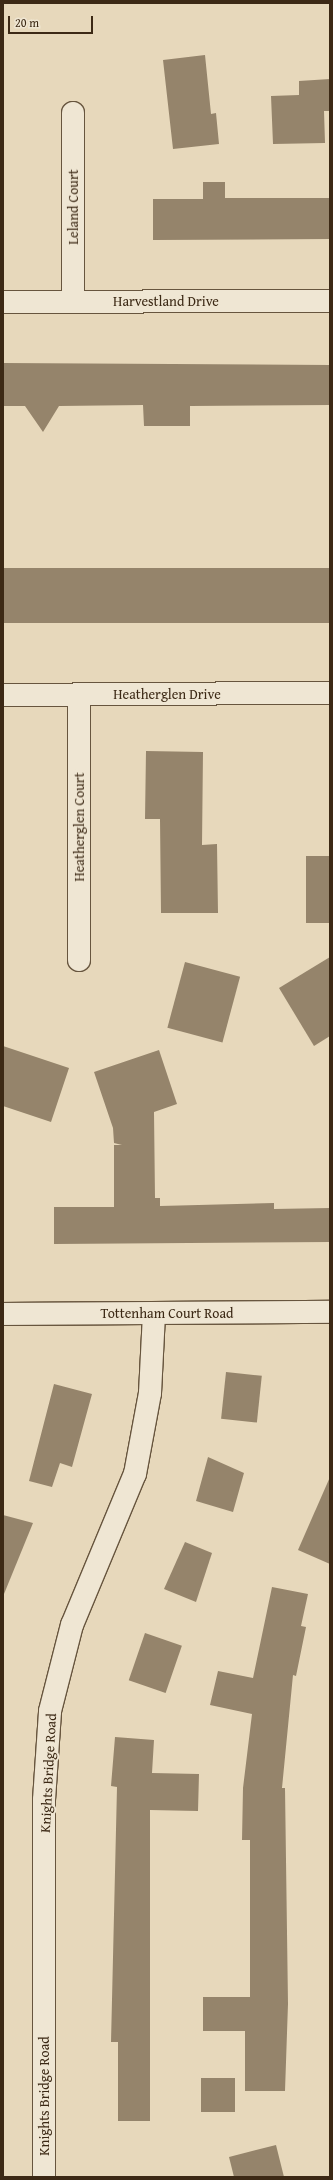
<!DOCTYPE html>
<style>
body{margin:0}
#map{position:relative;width:333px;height:2180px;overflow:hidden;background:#e7d8bb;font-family:"Gentium Book Plus",serif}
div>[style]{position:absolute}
.building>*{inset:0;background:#95846b;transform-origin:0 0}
.roads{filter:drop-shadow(1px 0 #67553e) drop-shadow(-1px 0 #67553e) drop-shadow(0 1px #67553e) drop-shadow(0 -1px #67553e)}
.minor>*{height:22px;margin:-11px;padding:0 11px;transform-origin:11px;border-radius:11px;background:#efe6d3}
span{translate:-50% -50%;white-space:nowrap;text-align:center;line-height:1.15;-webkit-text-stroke:4px #efe6d3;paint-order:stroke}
.street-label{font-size:14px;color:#3c2915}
.frame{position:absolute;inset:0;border:4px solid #3c2915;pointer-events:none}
.scale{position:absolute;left:8px;top:16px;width:85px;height:18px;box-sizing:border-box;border:2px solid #3c2915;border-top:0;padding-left:5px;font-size:12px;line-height:14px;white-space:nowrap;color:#3c2915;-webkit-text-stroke:3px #efe6d3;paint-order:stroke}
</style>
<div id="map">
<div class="building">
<div style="clip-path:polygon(205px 55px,211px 114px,216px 113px,219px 144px,173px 149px,163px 60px)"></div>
<div style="clip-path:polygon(330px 79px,330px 111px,324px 111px,325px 143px,273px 144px,271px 96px,299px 95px,299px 81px)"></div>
<div style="clip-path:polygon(203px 182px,225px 182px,225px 198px,330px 198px,330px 239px,153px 240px,153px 199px,203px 199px)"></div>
<div style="clip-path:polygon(3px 363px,330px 365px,330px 405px,190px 406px,190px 426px,144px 426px,143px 405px,59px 406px,43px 432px,25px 406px,3px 406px)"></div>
<div style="left:330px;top:568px;width:55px;height:327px;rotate:90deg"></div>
<div style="clip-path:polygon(146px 751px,203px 752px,202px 845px,217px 844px,218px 913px,161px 913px,160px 819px,145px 819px)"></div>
<div style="left:306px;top:856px;width:24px;height:67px"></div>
<div style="clip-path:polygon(330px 957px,330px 1036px,314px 1046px,279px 988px)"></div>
<div style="left:185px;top:962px;width:57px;height:68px;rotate:15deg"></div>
<div style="clip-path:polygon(3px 1046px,69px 1068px,51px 1122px,3px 1106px)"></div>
<div style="clip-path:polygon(159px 1050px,177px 1104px,154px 1112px,155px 1198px,160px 1198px,160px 1206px,274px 1203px,274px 1209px,330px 1208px,330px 1242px,54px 1244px,54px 1207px,114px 1207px,114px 1145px,122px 1145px,114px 1143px,113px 1128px,94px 1072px)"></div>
<div style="left:226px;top:1372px;width:36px;height:47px;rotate:6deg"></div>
<div style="clip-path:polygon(54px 1384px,92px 1394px,72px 1467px,60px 1463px,52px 1487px,29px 1481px)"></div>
<div style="clip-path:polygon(208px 1457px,244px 1473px,233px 1512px,196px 1501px)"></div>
<div style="clip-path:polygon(330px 1477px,330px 1564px,298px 1550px)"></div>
<div style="clip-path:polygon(3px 1515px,33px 1523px,4px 1594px,3px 1594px)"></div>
<div style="clip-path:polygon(185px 1542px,212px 1553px,196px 1602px,164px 1589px)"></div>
<div style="clip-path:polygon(272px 1587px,308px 1594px,301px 1626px,306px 1627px,296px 1676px,293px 1675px,282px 1788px,285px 1788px,288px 2004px,285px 2091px,245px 2091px,245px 2031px,203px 2031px,203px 1997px,250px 1997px,250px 1840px,242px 1840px,243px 1788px,252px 1714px,210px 1705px,218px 1671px,253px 1678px)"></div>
<div style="left:145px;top:1633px;width:39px;height:50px;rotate:19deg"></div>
<div style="clip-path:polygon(115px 1737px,154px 1740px,152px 1773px,199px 1774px,198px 1811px,150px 1810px,150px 2121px,118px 2121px,118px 2042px,111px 2042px,117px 1787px,111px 1786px)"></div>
<div style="left:235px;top:2078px;width:34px;height:34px;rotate:90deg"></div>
<div style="clip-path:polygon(276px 2145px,284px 2177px,234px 2177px,229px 2157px)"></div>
</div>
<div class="roads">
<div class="minor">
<div style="left:73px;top:113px;width:189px;rotate:90deg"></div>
<div style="left:3px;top:302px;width:327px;rotate:-0.2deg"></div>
<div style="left:3px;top:695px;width:327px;rotate:-0.4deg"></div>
<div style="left:79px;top:695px;width:265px;rotate:90deg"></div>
<div style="left:3px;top:1314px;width:327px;rotate:-0.4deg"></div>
<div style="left:44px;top:2177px;width:377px;rotate:-90deg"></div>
<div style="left:44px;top:1800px;width:89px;rotate:-86.1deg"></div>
<div style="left:50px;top:1711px;width:89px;rotate:-75.7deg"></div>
<div style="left:72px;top:1625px;width:164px;rotate:-67.4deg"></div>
<div style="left:135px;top:1474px;width:82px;rotate:-79.5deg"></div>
<div style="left:150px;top:1393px;width:80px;rotate:-87.1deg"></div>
</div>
</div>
<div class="street-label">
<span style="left:73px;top:207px;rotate:-90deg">Leland Court</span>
<span style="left:166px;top:301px">Harvestland Drive</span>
<span style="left:167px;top:694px">Heatherglen Drive</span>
<span style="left:79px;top:827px;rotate:-90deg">Heatherglen Court</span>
<span style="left:167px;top:1313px">Tottenham Court Road</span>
<span style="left:48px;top:1773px;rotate:-87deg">Knights Bridge Road</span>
<span style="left:44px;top:2096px;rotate:-90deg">Knights Bridge Road</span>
</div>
<div class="frame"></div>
<div class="scale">20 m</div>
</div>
